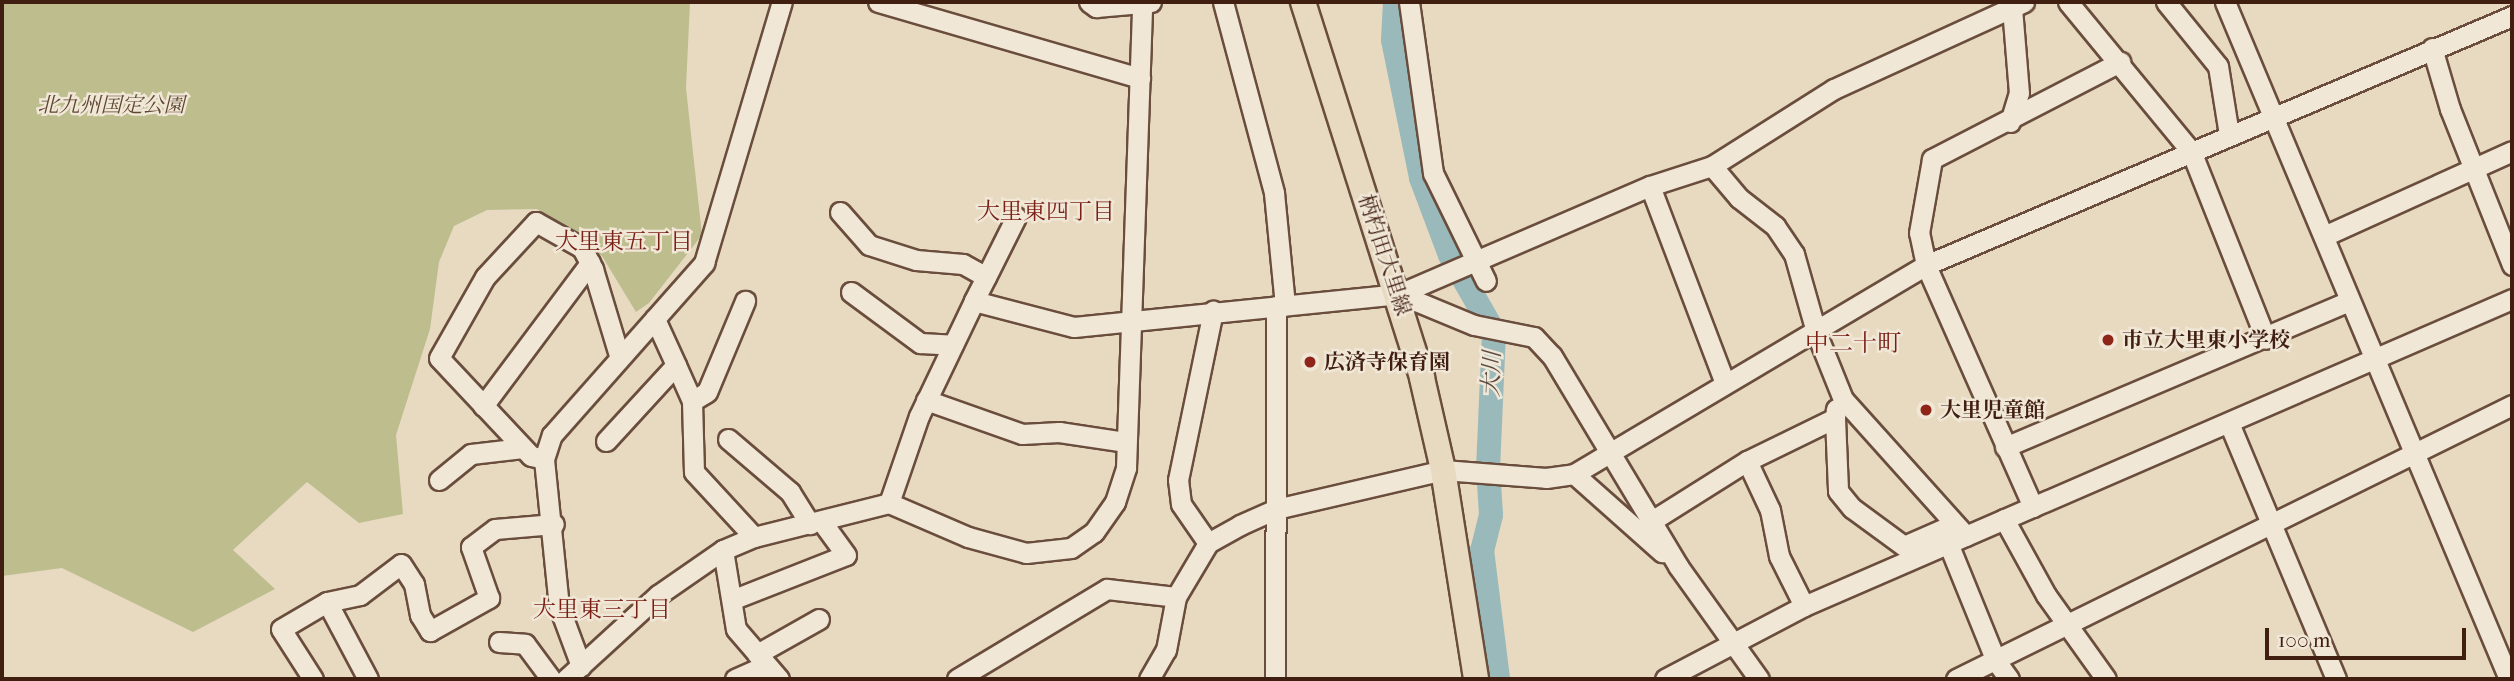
<!DOCTYPE html>
<meta charset="utf-8">
<style>
body{margin:0}
#map{position:relative;width:2514px;height:681px;overflow:hidden;background:#e8dac1;font-family:"IM FELL French Canon","Noto Serif JP",serif}
div>[style]{position:absolute}
.green>*{inset:0;background:#bdbd8e}
.river>*{height:24px;margin:-12px;padding:0 12px;transform-origin:12px;border-radius:12px;background:#99b9ba}
.roads{filter:drop-shadow(2px 0 #6a4d3c) drop-shadow(-2px 0 #6a4d3c) drop-shadow(0 2px #6a4d3c) drop-shadow(0 -2px #6a4d3c)}
.minor>*{height:19px;margin:-9.5px;padding:0 9.5px;transform-origin:9.5px;border-radius:9.5px;background:#f0e7d7}
.major>*{height:24px;margin:-12px;padding:0 12px;transform-origin:12px;border-radius:12px;background:#e8dac1}
.dots>*{width:19px;height:19px;translate:-50% -50%;box-sizing:border-box;border:4px solid #f0e7d7;border-radius:50%}
span{translate:-50% -50%;white-space:nowrap;text-align:center;line-height:1.15;-webkit-text-stroke:5px #f0e7d7;paint-order:stroke}
.park-label{font-size:21px;color:#5f4630;font-style:italic}
.street-label{font-size:21px;color:#401e10}
.poi-label{font-size:21px;color:#401e10;font-weight:700}
.left{translate:0 -50%;text-align:left}
.neighbourhood-label{font-size:23px;color:#7a1f14}
.water-label{font-size:23px;color:#5b4c43;font-style:italic}
.quarter-label{font-size:24px;color:#7a1f14}
.frame{position:absolute;inset:0;border:4px solid #401e10;pointer-events:none}
.scale{position:absolute;left:2265px;top:628px;width:201px;height:32px;box-sizing:border-box;border:4px solid #401e10;border-top:0;padding-left:9px;font-size:21px;line-height:24px;white-space:nowrap;color:#401e10;-webkit-text-stroke:5px #f0e7d7;paint-order:stroke}
</style>
<div id="map">
<div class="green">
<div style="clip-path:polygon(2px 2px,690px 2px,686px 88px,702px 235px,649px 303px,636px 312px,602px 256px,537px 209px,487px 210px,454px 226px,439px 262px,430px 329px,396px 435px,403px 514px,359px 523px,307px 482px,233px 550px,275px 589px,193px 632px,62px 568px,2px 576px)"></div>
</div>
<div class="river">
<div style="left:1395px;top:2px;width:38px;rotate:93deg"></div>
<div style="left:1393px;top:40px;width:141px;rotate:78.5deg"></div>
<div style="left:1421px;top:178px;width:82px;rotate:69.4deg"></div>
<div style="left:1450px;top:255px;width:89px;rotate:60.3deg"></div>
<div style="left:1494px;top:332px;width:136px;rotate:92.5deg"></div>
<div style="left:1488px;top:468px;width:47px;rotate:86.3deg"></div>
<div style="left:1491px;top:515px;width:36px;rotate:104deg"></div>
<div style="left:1482px;top:550px;width:130px;rotate:82.9deg"></div>
</div>
<div class="roads">
<div class="minor">
<div style="left:878px;top:2px;width:273px;rotate:16.2deg"></div>
<div style="left:1089px;top:2px;width:9px;rotate:36deg"></div>
<div style="left:1096px;top:7px;width:46px;rotate:-5deg"></div>
<div style="left:1223px;top:2px;width:198px;rotate:75deg"></div>
<div style="left:1274px;top:193px;width:113px;rotate:84.4deg"></div>
<div style="left:1409px;top:2px;width:173px;rotate:82deg"></div>
<div style="left:1433px;top:173px;width:120px;rotate:63.9deg"></div>
<div style="left:2068px;top:2px;width:193px;rotate:50.5deg"></div>
<div style="left:2191px;top:151px;width:202px;rotate:68.3deg"></div>
<div style="left:2166px;top:2px;width:82px;rotate:50.9deg"></div>
<div style="left:2218px;top:66px;width:70px;rotate:80.9deg"></div>
<div style="left:2225px;top:2px;width:734px;rotate:67.24deg"></div>
<div style="left:2432px;top:48px;width:64px;rotate:73.6deg"></div>
<div style="left:2450px;top:109px;width:168px;rotate:68.3deg"></div>
<div style="left:2010px;top:122px;width:30px;rotate:-73deg"></div>
<div style="left:2019px;top:93px;width:85px;rotate:-94.7deg"></div>
<div style="left:1712px;top:166px;width:42px;rotate:49.8deg"></div>
<div style="left:1739px;top:198px;width:46px;rotate:37.9deg"></div>
<div style="left:1775px;top:226px;width:34px;rotate:56deg"></div>
<div style="left:1794px;top:254px;width:81px;rotate:74.2deg"></div>
<div style="left:1816px;top:332px;width:72px;rotate:68.1deg"></div>
<div style="left:1843px;top:399px;width:184px;rotate:48.1deg"></div>
<div style="left:1650px;top:186px;width:211px;rotate:69.2deg"></div>
<div style="left:840px;top:212px;width:44px;rotate:48.7deg"></div>
<div style="left:869px;top:245px;width:49px;rotate:17.7deg"></div>
<div style="left:916px;top:260px;width:47px;rotate:4.9deg"></div>
<div style="left:963px;top:264px;width:26px;rotate:29deg"></div>
<div style="left:986px;top:277px;width:27px;rotate:117deg"></div>
<div style="left:2324px;top:236px;width:206px;rotate:-24.3deg"></div>
<div style="left:986px;top:277px;width:67px;rotate:-63.4deg"></div>
<div style="left:851px;top:292px;width:86px;rotate:36.5deg"></div>
<div style="left:920px;top:343px;width:33px;rotate:3deg"></div>
<div style="left:1399px;top:294px;width:81px;rotate:22.5deg"></div>
<div style="left:1474px;top:325px;width:61px;rotate:11.3deg"></div>
<div style="left:1534px;top:337px;width:26px;rotate:47deg"></div>
<div style="left:1552px;top:356px;width:245px;rotate:59deg"></div>
<div style="left:1678px;top:566px;width:139px;rotate:54.4deg"></div>
<div style="left:676px;top:365px;width:39px;rotate:66deg"></div>
<div style="left:692px;top:401px;width:71px;rotate:88.4deg"></div>
<div style="left:694px;top:472px;width:88px;rotate:47.3deg"></div>
<div style="left:926px;top:400px;width:102px;rotate:19.5deg"></div>
<div style="left:1022px;top:434px;width:37px;rotate:-3deg"></div>
<div style="left:1059px;top:432px;width:68px;rotate:8.5deg"></div>
<div style="left:692px;top:401px;width:17px;rotate:-31deg"></div>
<div style="left:707px;top:392px;width:99px;rotate:-67.3deg"></div>
<div style="left:483px;top:406px;width:179px;rotate:-53.2deg"></div>
<div style="left:1835px;top:418px;width:73px;rotate:87.6deg"></div>
<div style="left:1838px;top:491px;width:22px;rotate:51deg"></div>
<div style="left:1852px;top:508px;width:64px;rotate:36.2deg"></div>
<div style="left:1904px;top:546px;width:55px;rotate:-23.7deg"></div>
<div style="left:2229px;top:423px;width:277px;rotate:67.3deg"></div>
<div style="left:728px;top:439px;width:82px;rotate:40.5deg"></div>
<div style="left:790px;top:492px;width:38px;rotate:58deg"></div>
<div style="left:606px;top:441px;width:103px;rotate:-47.4deg"></div>
<div style="left:676px;top:365px;width:51px;rotate:-114.5deg"></div>
<div style="left:2005px;top:447px;width:374px;rotate:-23deg"></div>
<div style="left:544px;top:459px;width:13px;rotate:-167deg"></div>
<div style="left:531px;top:456px;width:134px;rotate:-133.2deg"></div>
<div style="left:439px;top:358px;width:93px;rotate:-60.4deg"></div>
<div style="left:485px;top:277px;width:75px;rotate:-47.2deg"></div>
<div style="left:536px;top:222px;width:53px;rotate:29.5deg"></div>
<div style="left:582px;top:248px;width:24px;rotate:62deg"></div>
<div style="left:593px;top:269px;width:90px;rotate:73.2deg"></div>
<div style="left:1747px;top:461px;width:98px;rotate:-26deg"></div>
<div style="left:1835px;top:418px;width:9px;rotate:-84deg"></div>
<div style="left:1574px;top:474px;width:118px;rotate:41.6deg"></div>
<div style="left:439px;top:480px;width:41px;rotate:-39.1deg"></div>
<div style="left:471px;top:454px;width:52px;rotate:-6.6deg"></div>
<div style="left:889px;top:503px;width:92px;rotate:-71deg"></div>
<div style="left:919px;top:416px;width:127px;rotate:-64.4deg"></div>
<div style="left:974px;top:301px;width:103px;rotate:14.6deg"></div>
<div style="left:1074px;top:327px;width:327px;rotate:-5.8deg"></div>
<div style="left:1399px;top:294px;width:273px;rotate:-23.3deg"></div>
<div style="left:1650px;top:186px;width:65px;rotate:-17.9deg"></div>
<div style="left:1712px;top:166px;width:144px;rotate:-32.3deg"></div>
<div style="left:1834px;top:89px;width:209px;rotate:-24.6deg"></div>
<div style="left:2033px;top:507px;width:265px;rotate:-113.9deg"></div>
<div style="left:1926px;top:265px;width:33px;rotate:-102deg"></div>
<div style="left:1919px;top:233px;width:75px;rotate:-80deg"></div>
<div style="left:1932px;top:159px;width:212px;rotate:-27.3deg"></div>
<div style="left:2004px;top:519px;width:87px;rotate:61.1deg"></div>
<div style="left:2046px;top:595px;width:103px;rotate:54.5deg"></div>
<div style="left:1650px;top:522px;width:115px;rotate:-32.2deg"></div>
<div style="left:1747px;top:461px;width:54px;rotate:64.9deg"></div>
<div style="left:1770px;top:510px;width:47px;rotate:78.9deg"></div>
<div style="left:1779px;top:556px;width:56px;rotate:63.4deg"></div>
<div style="left:1208px;top:543px;width:47px;rotate:-124.7deg"></div>
<div style="left:1181px;top:504px;width:24px;rotate:-97deg"></div>
<div style="left:1178px;top:480px;width:173px;rotate:-78.3deg"></div>
<div style="left:1948px;top:543px;width:127px;rotate:67.9deg"></div>
<div style="left:1996px;top:661px;width:22px;rotate:54deg"></div>
<div style="left:723px;top:550px;width:80px;rotate:80.7deg"></div>
<div style="left:736px;top:629px;width:66px;rotate:49.3deg"></div>
<div style="left:734px;top:599px;width:120px;rotate:-21.4deg"></div>
<div style="left:846px;top:555px;width:41px;rotate:-126deg"></div>
<div style="left:499px;top:642px;width:26px;rotate:4deg"></div>
<div style="left:525px;top:644px;width:44px;rotate:53.4deg"></div>
<div style="left:757px;top:654px;width:71px;rotate:-29.4deg"></div>
<div style="left:581px;top:666px;width:63px;rotate:-110.4deg"></div>
<div style="left:559px;top:607px;width:149px;rotate:-95.8deg"></div>
<div style="left:544px;top:459px;width:25px;rotate:-72deg"></div>
<div style="left:552px;top:435px;width:230px;rotate:-48.5deg"></div>
<div style="left:704px;top:263px;width:272px;rotate:-73.4deg"></div>
<div style="left:313px;top:679px;width:59px;rotate:-122.6deg"></div>
<div style="left:281px;top:629px;width:53px;rotate:-30.4deg"></div>
<div style="left:368px;top:679px;width:87px;rotate:-118deg"></div>
<div style="left:327px;top:602px;width:34px;rotate:-12deg"></div>
<div style="left:360px;top:595px;width:51px;rotate:-37.1deg"></div>
<div style="left:401px;top:564px;width:24px;rotate:57deg"></div>
<div style="left:414px;top:584px;width:32px;rotate:79deg"></div>
<div style="left:420px;top:615px;width:19px;rotate:58deg"></div>
<div style="left:430px;top:631px;width:68px;rotate:-29.2deg"></div>
<div style="left:489px;top:598px;width:54px;rotate:-109.4deg"></div>
<div style="left:471px;top:547px;width:30px;rotate:-37deg"></div>
<div style="left:495px;top:529px;width:59px;rotate:-4.8deg"></div>
<div style="left:566px;top:679px;width:125px;rotate:-42.4deg"></div>
<div style="left:658px;top:595px;width:79px;rotate:-34.7deg"></div>
<div style="left:723px;top:550px;width:34px;rotate:-23deg"></div>
<div style="left:754px;top:537px;width:139px;rotate:-14.1deg"></div>
<div style="left:889px;top:503px;width:86px;rotate:23.3deg"></div>
<div style="left:968px;top:537px;width:60px;rotate:15.4deg"></div>
<div style="left:1026px;top:553px;width:45px;rotate:-6.3deg"></div>
<div style="left:1071px;top:548px;width:28px;rotate:-35deg"></div>
<div style="left:1094px;top:532px;width:37px;rotate:-55deg"></div>
<div style="left:1115px;top:502px;width:36px;rotate:-72deg"></div>
<div style="left:1126px;top:468px;width:465px;rotate:-88deg"></div>
<div style="left:1142px;top:3px;width:9px;rotate:-6deg"></div>
<div style="left:735px;top:679px;width:34px;rotate:-24deg"></div>
<div style="left:957px;top:679px;width:175px;rotate:-31deg"></div>
<div style="left:1107px;top:589px;width:69px;rotate:6.6deg"></div>
<div style="left:1149px;top:679px;width:34px;rotate:-60deg"></div>
<div style="left:1166px;top:650px;width:54px;rotate:-79.3deg"></div>
<div style="left:1176px;top:597px;width:63px;rotate:-59.3deg"></div>
<div style="left:1208px;top:543px;width:37px;rotate:-29deg"></div>
<div style="left:1240px;top:525px;width:39px;rotate:-24deg"></div>
<div style="left:1276px;top:509px;width:171px;rotate:-13.1deg"></div>
<div style="left:1443px;top:470px;width:103px;rotate:4.4deg"></div>
<div style="left:1546px;top:478px;width:28px;rotate:-8deg"></div>
<div style="left:1574px;top:474px;width:409px;rotate:-30.7deg"></div>
<div style="left:1926px;top:265px;width:637px;rotate:-23.02deg"></div>
<div style="left:1275px;top:679px;width:373px;rotate:-89.8deg"></div>
<div style="left:1665px;top:679px;width:157px;rotate:-27.7deg"></div>
<div style="left:1804px;top:606px;width:772px;rotate:-23.44deg"></div>
<div style="left:1956px;top:679px;width:620px;rotate:-26.23deg"></div>
</div>
<div class="major">
<div style="left:1303px;top:2px;width:394px;rotate:72.4deg"></div>
<div style="left:1422px;top:378px;width:94px;rotate:77.1deg"></div>
<div style="left:1443px;top:470px;width:212px;rotate:81deg"></div>
</div>
</div>
<div class="dots">
<div style="left:2108px;top:340px;background:#8f2418"></div>
<div style="left:1310px;top:362px;background:#8f2418"></div>
<div style="left:1926px;top:410px;background:#8f2418"></div>
</div>
<div class="park-label">
<span style="left:111px;top:105px">北九州国定公園</span>
</div>
<div class="street-label">
<span style="left:1385px;top:255px;rotate:72deg">柄杓田大里線</span>
</div>
<div class="poi-label">
<span class="left" style="left:2122px;top:340px">市立大里東小学校</span>
<span class="left" style="left:1324px;top:362px">広済寺保育園</span>
<span class="left" style="left:1940px;top:410px">大里児童館</span>
</div>
<div class="neighbourhood-label">
<span style="left:1046px;top:212px">大里東四丁目</span>
<span style="left:624px;top:242px">大里東五丁目</span>
<span style="left:602px;top:610px">大里東三丁目</span>
</div>
<div class="water-label">
<span style="left:1492px;top:374px;rotate:-88deg">大川</span>
</div>
<div class="quarter-label">
<span style="left:1853px;top:344px">中二十町</span>
</div>
<div class="frame"></div>
<div class="scale">100 m</div>
</div>
